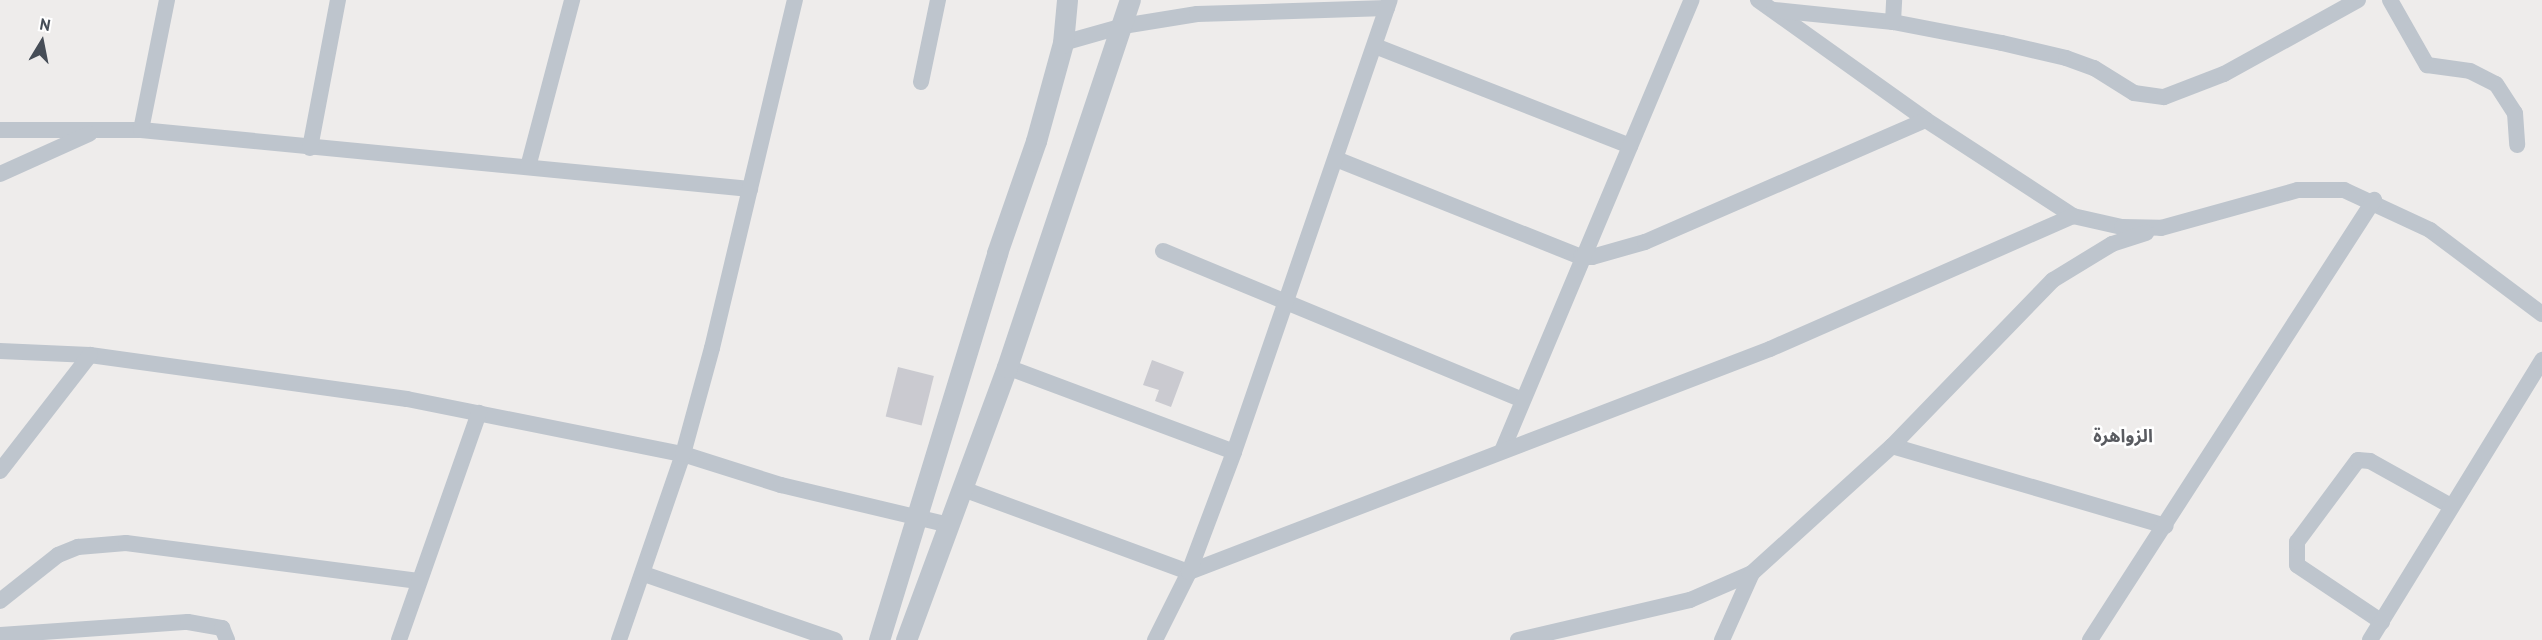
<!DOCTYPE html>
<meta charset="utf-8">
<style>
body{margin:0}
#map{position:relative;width:2542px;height:640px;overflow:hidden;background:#eeeceb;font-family:"PT Sans","Noto Sans Arabic",sans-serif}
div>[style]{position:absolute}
.building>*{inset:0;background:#cacad0;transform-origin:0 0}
.minor>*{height:16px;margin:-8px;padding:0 8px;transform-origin:8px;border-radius:8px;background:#bec5cd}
.tertiary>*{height:21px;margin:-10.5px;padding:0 10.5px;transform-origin:10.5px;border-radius:10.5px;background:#bec5cd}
span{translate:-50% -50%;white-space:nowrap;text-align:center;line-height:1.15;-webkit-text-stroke:5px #fff;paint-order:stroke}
.neighbourhood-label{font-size:18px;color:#595b60;font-weight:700}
.north{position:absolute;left:12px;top:12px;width:60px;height:60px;-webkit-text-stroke:4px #fff;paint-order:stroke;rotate:10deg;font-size:16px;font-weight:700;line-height:24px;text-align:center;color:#464d57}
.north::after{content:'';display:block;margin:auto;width:21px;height:27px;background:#464d57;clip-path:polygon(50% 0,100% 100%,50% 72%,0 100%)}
</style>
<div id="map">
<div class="building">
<div style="clip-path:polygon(1152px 360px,1184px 372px,1171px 407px,1155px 401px,1159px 390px,1143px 385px)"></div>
<div style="left:898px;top:367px;width:37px;height:51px;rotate:14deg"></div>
</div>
<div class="minor">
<div style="left:1758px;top:0;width:206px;rotate:35.5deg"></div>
<div style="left:1926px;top:120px;width:176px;rotate:33.1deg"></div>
<div style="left:2073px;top:216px;width:50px;rotate:12.7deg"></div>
<div style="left:2122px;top:227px;width:39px;rotate:1deg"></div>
<div style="left:2161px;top:228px;width:142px;rotate:-15.5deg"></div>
<div style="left:2298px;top:190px;width:46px"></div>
<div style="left:2344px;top:190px;width:95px;rotate:24.9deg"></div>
<div style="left:2430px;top:230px;width:140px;rotate:36.9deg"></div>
<div style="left:2390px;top:0;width:75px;rotate:60.4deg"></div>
<div style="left:2427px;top:65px;width:43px;rotate:7.9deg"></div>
<div style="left:2470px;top:71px;width:29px;rotate:27deg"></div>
<div style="left:2496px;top:84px;width:35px;rotate:57deg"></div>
<div style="left:2515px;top:113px;width:32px;rotate:86deg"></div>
<div style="left:1774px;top:10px;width:120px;rotate:5.8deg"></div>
<div style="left:1893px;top:22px;width:111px;rotate:10.9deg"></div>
<div style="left:2002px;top:43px;width:66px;rotate:13.2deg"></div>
<div style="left:2066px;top:58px;width:30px;rotate:20deg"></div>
<div style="left:2094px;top:68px;width:47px;rotate:32deg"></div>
<div style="left:2134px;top:93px;width:30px;rotate:8deg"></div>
<div style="left:2164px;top:97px;width:64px;rotate:-21deg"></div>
<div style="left:2224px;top:74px;width:153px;rotate:-28.9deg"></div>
<div style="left:1893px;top:22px;width:22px;rotate:-87deg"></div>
<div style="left:1063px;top:43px;width:62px;rotate:-15.8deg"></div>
<div style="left:1123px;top:26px;width:75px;rotate:-9.2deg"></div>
<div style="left:1197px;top:14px;width:190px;rotate:-1.8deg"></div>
<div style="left:1375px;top:46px;width:274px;rotate:21.4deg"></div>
<div style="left:921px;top:82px;width:84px;rotate:-78.3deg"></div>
<div style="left:0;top:130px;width:141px"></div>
<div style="left:141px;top:130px;width:612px;rotate:5.53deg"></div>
<div style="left:141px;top:130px;width:133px;rotate:-78.7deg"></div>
<div style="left:310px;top:148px;width:151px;rotate:-79.3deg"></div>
<div style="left:1336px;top:159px;width:264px;rotate:21.8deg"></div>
<div style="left:1581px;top:257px;width:11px"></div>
<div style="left:1592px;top:257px;width:55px;rotate:-15.8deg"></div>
<div style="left:1645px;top:242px;width:306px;rotate:-23.5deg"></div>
<div style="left:528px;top:167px;width:173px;rotate:-75.2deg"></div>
<div style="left:0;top:174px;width:98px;rotate:-24.2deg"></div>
<div style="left:1163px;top:251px;width:387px;rotate:22.5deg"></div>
<div style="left:0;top:351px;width:90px;rotate:2.5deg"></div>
<div style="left:90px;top:355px;width:320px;rotate:7.9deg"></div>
<div style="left:407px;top:399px;width:281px;rotate:11.3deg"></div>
<div style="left:683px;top:454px;width:103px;rotate:17.6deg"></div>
<div style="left:781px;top:485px;width:173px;rotate:13.4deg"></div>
<div style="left:1007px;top:367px;width:242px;rotate:20.5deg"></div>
<div style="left:1892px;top:446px;width:285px;rotate:16.3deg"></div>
<div style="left:1502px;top:451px;width:489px;rotate:-67.2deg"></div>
<div style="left:0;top:471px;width:147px;rotate:-52.2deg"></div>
<div style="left:963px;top:489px;width:241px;rotate:20.2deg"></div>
<div style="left:1189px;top:572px;width:622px;rotate:-21deg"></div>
<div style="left:1770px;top:349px;width:331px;rotate:-23.7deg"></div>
<div style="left:644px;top:574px;width:202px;rotate:19.1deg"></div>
<div style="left:0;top:601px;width:74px;rotate:-38.4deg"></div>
<div style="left:58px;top:555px;width:22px;rotate:-22deg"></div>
<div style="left:78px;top:547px;width:48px;rotate:-4.8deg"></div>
<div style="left:126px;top:543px;width:293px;rotate:7.4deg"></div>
<div style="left:2382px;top:622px;width:102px;rotate:-146.2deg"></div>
<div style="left:2297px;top:565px;width:23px;rotate:-90deg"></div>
<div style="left:2297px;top:542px;width:102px;rotate:-53.4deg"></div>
<div style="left:2358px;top:460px;width:12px;rotate:5deg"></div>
<div style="left:2370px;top:461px;width:93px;rotate:29.1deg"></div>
<div style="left:0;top:635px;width:188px;rotate:-4deg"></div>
<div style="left:188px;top:622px;width:35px;rotate:10deg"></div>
<div style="left:222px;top:628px;width:13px;rotate:67deg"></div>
<div style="left:399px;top:640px;width:241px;rotate:-70.6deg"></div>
<div style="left:619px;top:640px;width:197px;rotate:-71deg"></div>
<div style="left:683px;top:454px;width:110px;rotate:-74.7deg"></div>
<div style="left:712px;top:348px;width:358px;rotate:-76.6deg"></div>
<div style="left:1155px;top:640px;width:76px;rotate:-63.4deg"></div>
<div style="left:1189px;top:572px;width:128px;rotate:-69.4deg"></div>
<div style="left:1234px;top:452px;width:478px;rotate:-71deg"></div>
<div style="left:1518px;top:640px;width:177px;rotate:-13.1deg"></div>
<div style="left:1690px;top:600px;width:68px;rotate:-23.5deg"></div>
<div style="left:1752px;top:573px;width:189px;rotate:-42.2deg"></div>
<div style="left:1892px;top:446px;width:231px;rotate:-45.9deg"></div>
<div style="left:2053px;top:280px;width:69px;rotate:-31.4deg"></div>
<div style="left:2112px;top:244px;width:36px;rotate:-18deg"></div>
<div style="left:1722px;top:640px;width:73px;rotate:-65.9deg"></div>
<div style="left:2090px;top:640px;width:524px;rotate:-57.16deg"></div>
<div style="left:2370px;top:640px;width:329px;rotate:-58.4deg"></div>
</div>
<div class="tertiary">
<div style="left:879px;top:640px;width:405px;rotate:-73deg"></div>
<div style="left:997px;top:253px;width:119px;rotate:-70.8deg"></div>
<div style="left:1036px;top:141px;width:102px;rotate:-74.6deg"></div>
<div style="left:1063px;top:43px;width:43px;rotate:-84.7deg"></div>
<div style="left:906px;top:640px;width:291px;rotate:-69.7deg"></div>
<div style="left:1007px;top:367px;width:387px;rotate:-71.5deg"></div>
</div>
<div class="neighbourhood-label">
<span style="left:2123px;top:436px">الزواهرة</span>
</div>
<div class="north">N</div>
</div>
